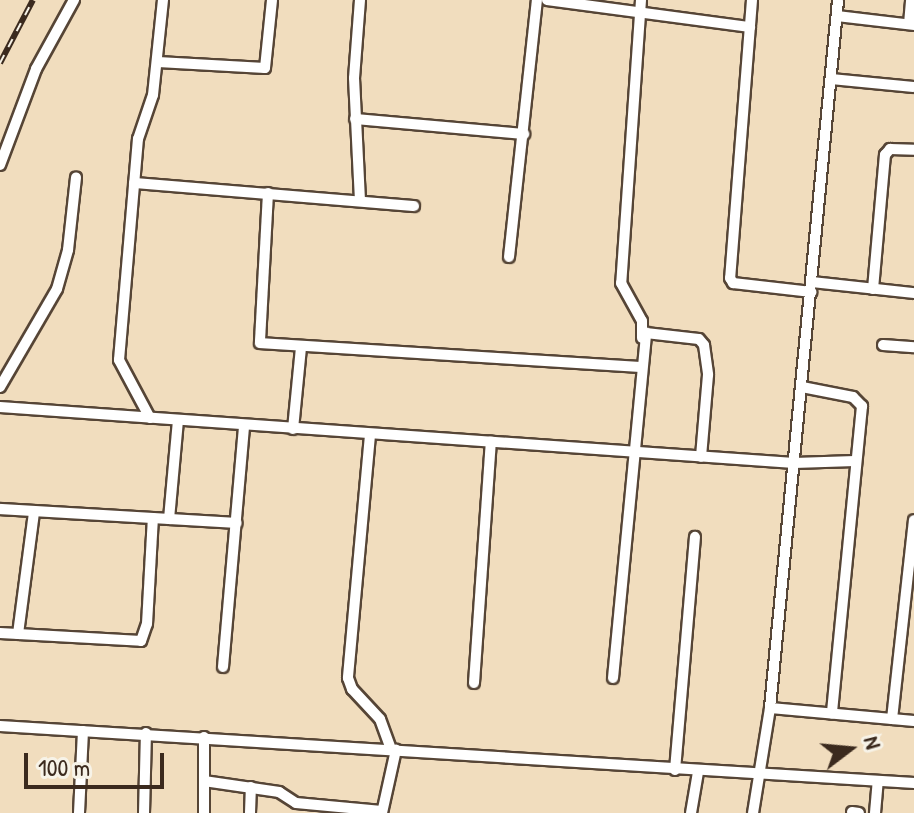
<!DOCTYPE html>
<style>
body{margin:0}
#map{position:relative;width:914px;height:813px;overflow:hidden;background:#f1ddbe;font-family:"Patrick Hand",sans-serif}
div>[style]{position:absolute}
.roads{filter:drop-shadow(2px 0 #564536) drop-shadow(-2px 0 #564536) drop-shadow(0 2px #564536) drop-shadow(0 -2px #564536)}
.minor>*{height:10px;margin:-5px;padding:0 5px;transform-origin:5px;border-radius:5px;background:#fff}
.rail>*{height:6px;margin-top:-3px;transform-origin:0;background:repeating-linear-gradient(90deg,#f7f3e8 0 9px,#3b2a1e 0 18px);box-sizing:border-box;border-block:2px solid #3b2a1e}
span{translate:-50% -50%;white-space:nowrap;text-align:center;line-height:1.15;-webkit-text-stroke:8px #f7f3e8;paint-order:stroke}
.north{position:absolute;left:810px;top:709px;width:80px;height:80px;-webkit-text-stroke:6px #f7f3e8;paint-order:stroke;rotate:74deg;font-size:22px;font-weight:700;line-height:32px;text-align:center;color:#3b2a1e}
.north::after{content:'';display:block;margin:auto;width:28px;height:36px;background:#3b2a1e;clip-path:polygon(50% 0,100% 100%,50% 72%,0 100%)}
.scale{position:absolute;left:24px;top:753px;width:140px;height:36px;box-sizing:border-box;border:4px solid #3b2a1e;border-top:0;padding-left:10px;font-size:24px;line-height:28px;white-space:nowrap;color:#3b2a1e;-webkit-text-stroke:6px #f7f3e8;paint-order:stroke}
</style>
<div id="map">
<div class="roads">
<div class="minor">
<div style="left:360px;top:0;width:78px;rotate:94.4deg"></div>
<div style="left:354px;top:78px;width:123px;rotate:87.2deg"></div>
<div style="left:547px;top:0;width:205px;rotate:7.6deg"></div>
<div style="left:641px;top:0;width:284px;rotate:94deg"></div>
<div style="left:621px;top:283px;width:43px;rotate:61.1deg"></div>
<div style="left:642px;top:321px;width:17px;rotate:90deg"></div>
<div style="left:752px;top:0;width:279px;rotate:94.5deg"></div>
<div style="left:730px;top:278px;width:6px;rotate:59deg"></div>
<div style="left:733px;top:283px;width:79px;rotate:6.6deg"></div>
<div style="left:837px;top:16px;width:78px;rotate:6.7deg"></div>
<div style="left:909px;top:24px;width:24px;rotate:-85deg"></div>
<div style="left:158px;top:62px;width:107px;rotate:3.2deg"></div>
<div style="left:265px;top:68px;width:68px;rotate:-84.1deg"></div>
<div style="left:831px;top:79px;width:83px;rotate:5.5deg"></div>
<div style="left:355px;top:119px;width:170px;rotate:5.1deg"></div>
<div style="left:0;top:165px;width:103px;rotate:-69.4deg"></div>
<div style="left:36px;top:69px;width:79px;rotate:-61.2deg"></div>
<div style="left:134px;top:183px;width:281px;rotate:4.7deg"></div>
<div style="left:268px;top:193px;width:150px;rotate:93.1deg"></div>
<div style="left:260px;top:343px;width:380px;rotate:3.6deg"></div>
<div style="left:509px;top:257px;width:259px;rotate:-83.8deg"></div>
<div style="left:812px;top:282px;width:103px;rotate:6.2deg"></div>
<div style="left:873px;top:289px;width:135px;rotate:-84.9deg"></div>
<div style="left:885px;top:155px;width:8px;rotate:-50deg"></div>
<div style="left:890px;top:149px;width:24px;rotate:2deg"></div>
<div style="left:883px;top:345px;width:31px;rotate:4deg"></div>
<div style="left:0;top:387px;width:113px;rotate:-59.8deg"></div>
<div style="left:57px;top:289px;width:41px;rotate:-74.2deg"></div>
<div style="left:68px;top:250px;width:73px;rotate:-83.7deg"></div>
<div style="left:802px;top:387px;width:52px;rotate:11.1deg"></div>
<div style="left:853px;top:397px;width:13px;rotate:45deg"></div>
<div style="left:862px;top:406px;width:309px;rotate:95.6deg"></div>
<div style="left:0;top:407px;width:796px;rotate:4.03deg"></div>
<div style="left:794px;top:463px;width:61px;rotate:-1.9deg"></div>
<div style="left:150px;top:418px;width:66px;rotate:-118.1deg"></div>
<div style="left:119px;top:360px;width:222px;rotate:-85.1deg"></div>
<div style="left:138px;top:139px;width:46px;rotate:-71.2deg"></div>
<div style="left:153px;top:95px;width:96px;rotate:-84deg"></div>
<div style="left:293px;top:429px;width:82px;rotate:-84.4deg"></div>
<div style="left:370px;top:435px;width:244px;rotate:95.2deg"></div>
<div style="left:348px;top:678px;width:12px;rotate:70deg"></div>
<div style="left:352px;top:689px;width:41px;rotate:47deg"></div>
<div style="left:380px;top:719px;width:32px;rotate:70deg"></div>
<div style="left:0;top:509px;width:237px;rotate:3.4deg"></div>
<div style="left:169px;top:519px;width:99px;rotate:-84.8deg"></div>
<div style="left:0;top:633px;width:141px;rotate:3.2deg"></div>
<div style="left:141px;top:641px;width:18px;rotate:-71deg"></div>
<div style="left:147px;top:624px;width:106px;rotate:-86.8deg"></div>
<div style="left:18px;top:634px;width:123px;rotate:-82.5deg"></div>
<div style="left:223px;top:667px;width:243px;rotate:-85deg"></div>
<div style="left:613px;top:678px;width:347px;rotate:-84.5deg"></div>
<div style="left:646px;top:333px;width:53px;rotate:6.5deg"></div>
<div style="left:699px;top:339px;width:8px;rotate:50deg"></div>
<div style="left:704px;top:345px;width:30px;rotate:82deg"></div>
<div style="left:708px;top:375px;width:82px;rotate:94.9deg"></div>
<div style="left:474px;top:683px;width:242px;rotate:-86deg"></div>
<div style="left:770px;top:708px;width:145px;rotate:5.2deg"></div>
<div style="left:892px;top:719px;width:200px;rotate:-83.7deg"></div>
<div style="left:0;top:726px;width:916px;rotate:3.57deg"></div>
<div style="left:675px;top:770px;width:234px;rotate:-85.1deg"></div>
<div style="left:204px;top:781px;width:76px;rotate:8.3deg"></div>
<div style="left:279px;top:792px;width:20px;rotate:33deg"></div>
<div style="left:296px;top:803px;width:86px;rotate:5.3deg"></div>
<div style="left:852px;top:812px;width:7px;rotate:8deg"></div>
<div style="left:79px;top:813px;width:82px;rotate:-87.2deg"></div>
<div style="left:144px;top:813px;width:80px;rotate:-88.6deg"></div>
<div style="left:204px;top:813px;width:76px;rotate:-90deg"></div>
<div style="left:250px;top:813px;width:26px;rotate:-88deg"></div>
<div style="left:382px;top:813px;width:65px;rotate:-77.5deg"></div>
<div style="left:691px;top:813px;width:42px;rotate:-80.3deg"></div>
<div style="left:753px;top:813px;width:106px;rotate:-80.8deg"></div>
<div style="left:770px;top:708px;width:711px;rotate:-84.51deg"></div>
<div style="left:875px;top:813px;width:32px;rotate:-85deg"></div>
</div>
</div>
<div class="rail">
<div style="left:0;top:63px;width:71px;rotate:-62.4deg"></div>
</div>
<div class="north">N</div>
<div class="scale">100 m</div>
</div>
